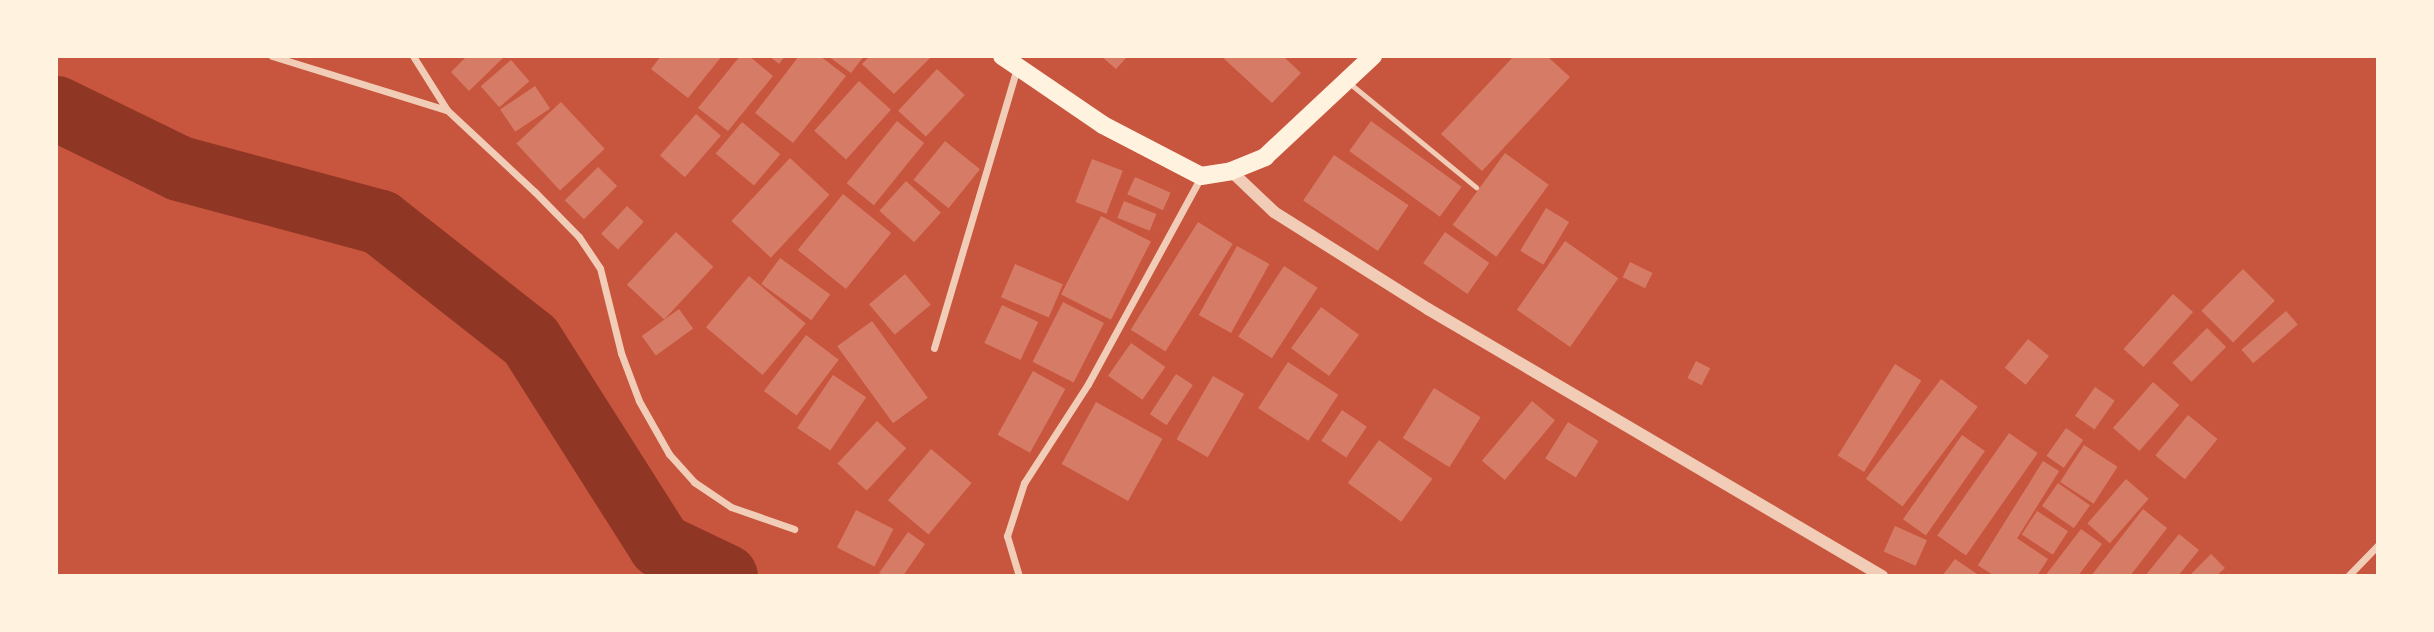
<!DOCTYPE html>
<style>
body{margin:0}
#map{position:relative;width:2434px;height:632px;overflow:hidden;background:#c8553d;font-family:Manrope,sans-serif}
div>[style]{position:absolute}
.river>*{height:65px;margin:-32.5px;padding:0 32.5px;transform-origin:32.5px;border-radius:32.5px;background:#8f3625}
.building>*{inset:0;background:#d67c66;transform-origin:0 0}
.service>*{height:5px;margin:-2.5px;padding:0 2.5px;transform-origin:2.5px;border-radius:2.5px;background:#f1ccb7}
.minor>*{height:7px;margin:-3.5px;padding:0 3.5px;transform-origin:3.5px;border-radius:3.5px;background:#f1ccb7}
.tertiary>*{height:12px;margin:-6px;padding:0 6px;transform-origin:6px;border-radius:6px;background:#f1ccb7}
.primary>*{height:18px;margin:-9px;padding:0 9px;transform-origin:9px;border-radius:9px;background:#fff3e0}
span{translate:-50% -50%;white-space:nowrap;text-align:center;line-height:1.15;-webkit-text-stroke:7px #fff3e0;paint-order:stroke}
.frame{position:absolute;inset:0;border:58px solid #fff3e0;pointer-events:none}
</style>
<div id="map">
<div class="river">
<div style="left:56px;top:108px;width:137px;rotate:26deg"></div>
<div style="left:179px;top:168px;width:208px;rotate:15deg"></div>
<div style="left:380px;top:222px;width:191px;rotate:38.2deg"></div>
<div style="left:530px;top:340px;width:243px;rotate:57.6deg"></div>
<div style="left:660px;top:545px;width:72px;rotate:25.5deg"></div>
</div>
<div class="building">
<div style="clip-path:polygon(467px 56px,505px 56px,469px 91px,451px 72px)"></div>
<div style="clip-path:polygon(661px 56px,722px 56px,688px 98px,651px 69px)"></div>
<div style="clip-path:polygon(740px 56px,749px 56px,773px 76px,728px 131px,698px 108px)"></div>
<div style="clip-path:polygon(769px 56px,785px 56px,779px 64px)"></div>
<div style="clip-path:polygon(799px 56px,820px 56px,846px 76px,793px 143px,755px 113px)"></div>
<div style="clip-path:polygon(828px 56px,864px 56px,851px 73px)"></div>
<div style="clip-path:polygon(870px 56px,932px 56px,894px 94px,862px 64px)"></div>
<div style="clip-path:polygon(1101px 56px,1128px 56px,1116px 69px)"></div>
<div style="clip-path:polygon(1221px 56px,1283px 56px,1301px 73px,1272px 103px)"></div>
<div style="clip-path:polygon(1514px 56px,1547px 56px,1570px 77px,1482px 171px,1441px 134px)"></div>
<div style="left:511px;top:60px;width:28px;height:40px;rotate:49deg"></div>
<div style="left:937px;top:69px;width:38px;height:57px;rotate:43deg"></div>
<div style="left:859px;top:81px;width:43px;height:67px;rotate:42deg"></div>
<div style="left:535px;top:86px;width:27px;height:42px;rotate:56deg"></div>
<div style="left:561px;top:102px;width:64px;height:61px;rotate:47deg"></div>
<div style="left:696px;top:114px;width:33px;height:55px;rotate:41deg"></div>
<div style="left:897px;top:121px;width:35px;height:80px;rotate:39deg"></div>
<div style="left:1371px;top:121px;width:112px;height:37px;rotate:36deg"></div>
<div style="left:742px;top:122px;width:50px;height:41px;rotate:40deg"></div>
<div style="left:945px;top:141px;width:45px;height:50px;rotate:39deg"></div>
<div style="left:1505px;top:153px;width:54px;height:89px;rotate:36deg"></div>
<div style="left:1334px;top:155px;width:90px;height:55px;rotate:34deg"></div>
<div style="left:790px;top:158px;width:54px;height:86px;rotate:43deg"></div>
<div style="left:1092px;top:159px;width:33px;height:46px;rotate:21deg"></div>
<div style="left:598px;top:167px;width:27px;height:47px;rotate:45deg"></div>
<div style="left:1135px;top:177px;width:39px;height:19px;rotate:24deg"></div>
<div style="left:906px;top:181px;width:47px;height:40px;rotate:42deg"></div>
<div style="left:843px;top:194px;width:62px;height:72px;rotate:39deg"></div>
<div style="left:1124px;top:201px;width:35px;height:18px;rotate:22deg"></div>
<div style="left:627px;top:206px;width:23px;height:38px;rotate:43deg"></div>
<div style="left:1546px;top:208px;width:27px;height:50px;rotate:31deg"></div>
<div style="left:1101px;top:216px;width:56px;height:88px;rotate:27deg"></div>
<div style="left:1198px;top:222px;width:41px;height:127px;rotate:32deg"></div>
<div style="left:676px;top:232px;width:51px;height:72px;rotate:43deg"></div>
<div style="left:1445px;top:232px;width:54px;height:38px;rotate:35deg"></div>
<div style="left:1565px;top:241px;width:65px;height:84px;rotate:35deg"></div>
<div style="left:1237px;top:246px;width:37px;height:79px;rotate:29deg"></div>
<div style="left:780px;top:258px;width:62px;height:32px;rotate:36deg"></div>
<div style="left:1630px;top:262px;width:25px;height:17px;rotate:26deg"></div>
<div style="left:1015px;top:264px;width:52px;height:36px;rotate:23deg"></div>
<div style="left:1284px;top:266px;width:40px;height:84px;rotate:33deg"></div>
<div style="left:2243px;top:269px;width:45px;height:59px;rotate:45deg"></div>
<div style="left:905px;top:274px;width:40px;height:47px;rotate:50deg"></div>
<div style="left:749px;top:276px;width:74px;height:67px;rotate:40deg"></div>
<div style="left:2173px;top:294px;width:27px;height:74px;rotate:42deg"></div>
<div style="left:1063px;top:302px;width:46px;height:67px;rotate:27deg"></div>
<div style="left:1002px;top:305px;width:40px;height:42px;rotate:25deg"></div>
<div style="left:1321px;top:307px;width:47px;height:51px;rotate:36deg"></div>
<div style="left:679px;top:309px;width:24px;height:46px;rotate:54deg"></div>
<div style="left:2286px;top:311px;width:18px;height:59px;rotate:49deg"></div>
<div style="left:872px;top:321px;width:95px;height:43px;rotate:54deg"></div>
<div style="left:2207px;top:328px;width:27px;height:49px;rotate:45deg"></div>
<div style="left:806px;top:335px;width:41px;height:70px;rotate:37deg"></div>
<div style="left:2028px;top:339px;width:27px;height:37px;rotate:39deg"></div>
<div style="left:1131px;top:343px;width:42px;height:40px;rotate:35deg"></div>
<div style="left:1696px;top:361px;width:16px;height:19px;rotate:27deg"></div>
<div style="left:1288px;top:362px;width:60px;height:55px;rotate:33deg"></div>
<div style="left:1895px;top:364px;width:31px;height:108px;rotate:32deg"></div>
<div style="left:1033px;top:371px;width:37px;height:73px;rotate:29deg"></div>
<div style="left:1176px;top:374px;width:20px;height:48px;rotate:33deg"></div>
<div style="left:833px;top:375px;width:40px;height:64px;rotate:34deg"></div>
<div style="left:1213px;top:376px;width:36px;height:73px;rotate:30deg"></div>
<div style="left:1941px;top:379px;width:46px;height:125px;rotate:37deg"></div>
<div style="left:2153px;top:382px;width:35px;height:61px;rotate:41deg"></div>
<div style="left:2095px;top:387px;width:24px;height:35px;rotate:35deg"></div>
<div style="left:1434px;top:388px;width:55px;height:59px;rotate:32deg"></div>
<div style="left:1532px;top:401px;width:30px;height:78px;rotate:40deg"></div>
<div style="left:1096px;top:402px;width:76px;height:71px;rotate:29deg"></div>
<div style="left:1342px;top:410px;width:30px;height:37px;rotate:34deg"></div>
<div style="left:2188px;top:415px;width:38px;height:52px;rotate:39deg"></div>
<div style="left:877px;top:421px;width:40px;height:58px;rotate:43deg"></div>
<div style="left:1568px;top:422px;width:36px;height:43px;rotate:32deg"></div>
<div style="left:2066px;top:428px;width:21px;height:34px;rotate:35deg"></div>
<div style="left:2009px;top:433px;width:35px;height:125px;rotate:35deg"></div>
<div style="left:1962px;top:435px;width:28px;height:103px;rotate:35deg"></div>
<div style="left:1379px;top:440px;width:66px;height:53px;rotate:36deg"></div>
<div style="left:2084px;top:445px;width:40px;height:44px;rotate:33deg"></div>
<div style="left:931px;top:449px;width:53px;height:67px;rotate:40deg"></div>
<div style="left:2043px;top:461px;width:19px;height:123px;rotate:32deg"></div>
<div style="left:2126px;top:479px;width:30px;height:59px;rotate:41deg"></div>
<div style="left:2058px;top:483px;width:39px;height:28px;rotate:35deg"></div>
<div style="clip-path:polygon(2143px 509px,2167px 528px,2130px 576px,2091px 576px)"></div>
<div style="left:856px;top:510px;width:42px;height:42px;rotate:27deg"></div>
<div style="left:2037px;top:511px;width:37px;height:28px;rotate:33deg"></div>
<div style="left:1895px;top:526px;width:35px;height:28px;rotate:24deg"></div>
<div style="clip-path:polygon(2081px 529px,2102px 544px,2078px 576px,2045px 576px)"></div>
<div style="clip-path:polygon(908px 532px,925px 544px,903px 576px,884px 576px,879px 573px)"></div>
<div style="clip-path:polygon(2179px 534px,2199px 550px,2178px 576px,2145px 576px)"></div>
<div style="clip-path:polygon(2015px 537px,2048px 559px,2037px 576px,1992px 574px)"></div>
<div style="clip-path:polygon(2211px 554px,2225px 568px,2216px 576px,2189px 576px)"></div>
<div style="clip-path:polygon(1955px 559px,1980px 576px,1942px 576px)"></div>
</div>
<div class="service">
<div style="left:1348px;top:82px;width:166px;rotate:39.4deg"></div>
</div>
<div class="minor">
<div style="left:272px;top:56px;width:182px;rotate:17.2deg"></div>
<div style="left:413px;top:56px;width:64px;rotate:57.8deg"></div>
<div style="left:447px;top:110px;width:120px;rotate:43deg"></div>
<div style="left:535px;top:192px;width:63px;rotate:45.6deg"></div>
<div style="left:579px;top:237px;width:37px;rotate:56deg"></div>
<div style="left:600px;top:268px;width:88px;rotate:76.1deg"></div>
<div style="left:621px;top:353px;width:51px;rotate:69.4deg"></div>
<div style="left:639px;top:401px;width:61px;rotate:60.5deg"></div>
<div style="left:669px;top:454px;width:38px;rotate:48deg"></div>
<div style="left:694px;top:482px;width:45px;rotate:34deg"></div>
<div style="left:731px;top:507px;width:67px;rotate:19.2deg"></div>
<div style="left:934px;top:348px;width:292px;rotate:-73.5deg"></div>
<div style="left:1019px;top:576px;width:42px;rotate:-106.7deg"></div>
<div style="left:1007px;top:536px;width:56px;rotate:-72.2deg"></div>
<div style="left:1024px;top:483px;width:118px;rotate:-57.1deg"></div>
<div style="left:1088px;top:384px;width:236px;rotate:-61.4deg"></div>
<div style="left:2348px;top:576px;width:43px;rotate:-45.9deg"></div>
</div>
<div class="tertiary">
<div style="left:1231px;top:171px;width:59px;rotate:43.6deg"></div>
<div style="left:1274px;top:212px;width:182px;rotate:32.2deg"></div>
<div style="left:1428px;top:309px;width:527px;rotate:30.46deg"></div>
</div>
<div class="primary">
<div style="left:1002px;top:56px;width:122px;rotate:34.3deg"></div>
<div style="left:1103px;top:125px;width:110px;rotate:27.5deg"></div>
<div style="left:1201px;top:176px;width:30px;rotate:-9deg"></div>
<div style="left:1231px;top:171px;width:37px;rotate:-22deg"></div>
<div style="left:1265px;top:157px;width:148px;rotate:-43.1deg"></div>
</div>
<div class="frame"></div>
</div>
